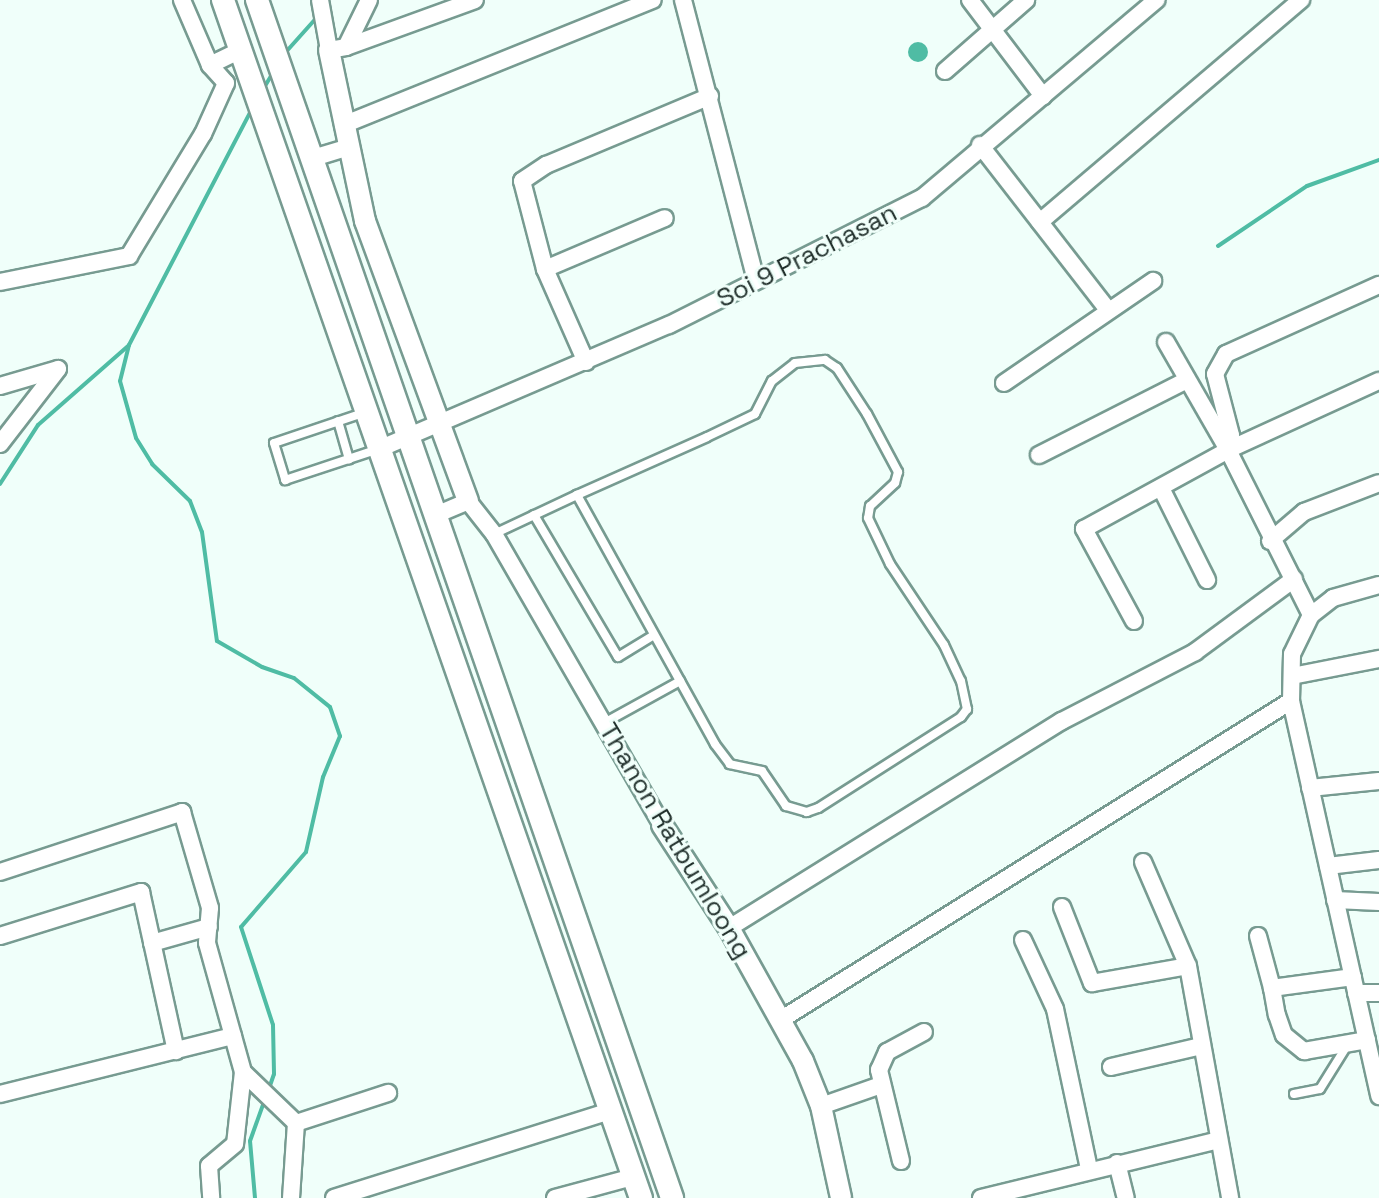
<!DOCTYPE html>
<style>
body{margin:0}
#map{position:relative;width:1379px;height:1198px;overflow:hidden;background:#f0fffa;font-family:"Space Grotesk",sans-serif}
div>[style]{position:absolute}
.water>*{inset:0;background:#4fbca4}
.round{border-radius:50%}
.stream>*{height:4px;margin:-2px;padding:0 2px;transform-origin:2px;border-radius:2px;background:#4fbca4}
.roads{filter:drop-shadow(2px 0 #779b91) drop-shadow(-2px 0 #779b91) drop-shadow(0 2px #779b91) drop-shadow(0 -2px #779b91)}
.service>*{height:8px;margin:-4px;padding:0 4px;transform-origin:4px;border-radius:4px;background:#fff}
.minor>*{height:16px;margin:-8px;padding:0 8px;transform-origin:8px;border-radius:8px;background:#fff}
.tertiary>*{height:20px;margin:-10px;padding:0 10px;transform-origin:10px;border-radius:10px;background:#fff}
.secondary>*{height:22px;margin:-11px;padding:0 11px;transform-origin:11px;border-radius:11px;background:#fff}
span{translate:-50% -50%;white-space:nowrap;text-align:center;line-height:1.15;-webkit-text-stroke:6px #f0fffa;paint-order:stroke}
.street-label{font-size:26px;color:#22312d}
</style>
<div id="map">
<div class="water">
<div class="round" style="left:908px;top:42px;width:20px;height:20px"></div>
</div>
<div class="stream">
<div style="left:285px;top:53px;width:51px;rotate:-48.2deg"></div>
<div style="left:262px;top:91px;width:23px;rotate:-59deg"></div>
<div style="left:1218px;top:246px;width:107px;rotate:-34deg"></div>
<div style="left:1307px;top:186px;width:77px;rotate:-19.9deg"></div>
<div style="left:129px;top:345px;width:37px;rotate:104deg"></div>
<div style="left:120px;top:381px;width:59px;rotate:74.3deg"></div>
<div style="left:136px;top:438px;width:31px;rotate:58deg"></div>
<div style="left:152px;top:464px;width:53px;rotate:44.2deg"></div>
<div style="left:190px;top:501px;width:33px;rotate:69deg"></div>
<div style="left:202px;top:532px;width:110px;rotate:82.2deg"></div>
<div style="left:217px;top:641px;width:52px;rotate:30deg"></div>
<div style="left:262px;top:667px;width:34px;rotate:19deg"></div>
<div style="left:294px;top:678px;width:46px;rotate:38.9deg"></div>
<div style="left:330px;top:707px;width:31px;rotate:71deg"></div>
<div style="left:340px;top:736px;width:44px;rotate:112.5deg"></div>
<div style="left:323px;top:777px;width:77px;rotate:102.8deg"></div>
<div style="left:306px;top:852px;width:99px;rotate:130.9deg"></div>
<div style="left:241px;top:927px;width:103px;rotate:71.9deg"></div>
<div style="left:273px;top:1025px;width:49px;rotate:88.8deg"></div>
<div style="left:274px;top:1074px;width:18px;rotate:109deg"></div>
<div style="left:0;top:484px;width:70px;rotate:-57.2deg"></div>
<div style="left:38px;top:425px;width:121px;rotate:-41.3deg"></div>
<div style="left:129px;top:345px;width:266px;rotate:-62.5deg"></div>
<div style="left:255px;top:1198px;width:57px;rotate:-95deg"></div>
<div style="left:250px;top:1141px;width:45px;rotate:-70.3deg"></div>
</div>
<div class="roads">
<div class="service">
<div style="left:366px;top:412px;width:97px;rotate:161.4deg"></div>
<div style="left:274px;top:443px;width:39px;rotate:73deg"></div>
<div style="left:285px;top:480px;width:99px;rotate:-18.3deg"></div>
<div style="left:338px;top:421px;width:40px;rotate:74deg"></div>
<div style="left:534px;top:515px;width:165px;rotate:59.4deg"></div>
<div style="left:618px;top:657px;width:42px;rotate:-31.4deg"></div>
<div style="left:494px;top:534px;width:92px;rotate:-25.2deg"></div>
<div style="left:577px;top:495px;width:142px;rotate:-24deg"></div>
<div style="left:707px;top:437px;width:53px;rotate:-25.6deg"></div>
<div style="left:755px;top:414px;width:37px;rotate:-63deg"></div>
<div style="left:772px;top:381px;width:29px;rotate:-38deg"></div>
<div style="left:795px;top:363px;width:30px;rotate:-6deg"></div>
<div style="left:825px;top:360px;width:14px;rotate:34deg"></div>
<div style="left:837px;top:368px;width:55px;rotate:56.9deg"></div>
<div style="left:867px;top:414px;width:66px;rotate:61.9deg"></div>
<div style="left:898px;top:472px;width:11px;rotate:105deg"></div>
<div style="left:895px;top:483px;width:34px;rotate:137deg"></div>
<div style="left:870px;top:506px;width:12px;rotate:99deg"></div>
<div style="left:868px;top:518px;width:51px;rotate:64.4deg"></div>
<div style="left:890px;top:564px;width:97px;rotate:56.3deg"></div>
<div style="left:944px;top:645px;width:40px;rotate:65deg"></div>
<div style="left:961px;top:681px;width:29px;rotate:78deg"></div>
<div style="left:967px;top:709px;width:10px;rotate:127deg"></div>
<div style="left:961px;top:717px;width:169px;rotate:147.5deg"></div>
<div style="left:818px;top:808px;width:12px;rotate:160deg"></div>
<div style="left:807px;top:812px;width:22px;rotate:-164deg"></div>
<div style="left:786px;top:806px;width:42px;rotate:-124.4deg"></div>
<div style="left:762px;top:771px;width:33px;rotate:-168deg"></div>
<div style="left:730px;top:764px;width:25px;rotate:-127deg"></div>
<div style="left:715px;top:744px;width:285px;rotate:-119deg"></div>
<div style="left:604px;top:723px;width:87px;rotate:-28.9deg"></div>
<div style="left:1294px;top:1094px;width:26px;rotate:-11deg"></div>
<div style="left:1320px;top:1089px;width:53px;rotate:-58.1deg"></div>
</div>
<div class="minor">
<div style="left:320px;top:0;width:51px;rotate:79.8deg"></div>
<div style="left:329px;top:50px;width:17px;rotate:-10deg"></div>
<div style="left:346px;top:47px;width:52px;rotate:-63.9deg"></div>
<div style="left:683px;top:0;width:290px;rotate:75.4deg"></div>
<div style="left:970px;top:0;width:121px;rotate:52.8deg"></div>
<div style="left:346px;top:47px;width:137px;rotate:-20deg"></div>
<div style="left:210px;top:65px;width:34px;rotate:-26deg"></div>
<div style="left:945px;top:71px;width:108px;rotate:-41.2deg"></div>
<div style="left:343px;top:125px;width:334px;rotate:-22deg"></div>
<div style="left:980px;top:145px;width:209px;rotate:52.2deg"></div>
<div style="left:313px;top:158px;width:34px;rotate:-17deg"></div>
<div style="left:1040px;top:222px;width:343px;rotate:-40.4deg"></div>
<div style="left:545px;top:269px;width:130px;rotate:-23deg"></div>
<div style="left:0;top:282px;width:132px;rotate:-11.4deg"></div>
<div style="left:129px;top:256px;width:143px;rotate:-58.8deg"></div>
<div style="left:203px;top:134px;width:56px;rotate:-65.7deg"></div>
<div style="left:226px;top:83px;width:24px;rotate:-132deg"></div>
<div style="left:210px;top:65px;width:71px;rotate:-113.3deg"></div>
<div style="left:1166px;top:342px;width:125px;rotate:60.1deg"></div>
<div style="left:1228px;top:450px;width:185px;rotate:63.3deg"></div>
<div style="left:586px;top:362px;width:102px;rotate:-113.8deg"></div>
<div style="left:545px;top:269px;width:91px;rotate:-104.6deg"></div>
<div style="left:522px;top:181px;width:29px;rotate:-34deg"></div>
<div style="left:546px;top:165px;width:178px;rotate:-22.8deg"></div>
<div style="left:1004px;top:383px;width:181px;rotate:-34.4deg"></div>
<div style="left:0;top:386px;width:60px;rotate:-16.3deg"></div>
<div style="left:0;top:444px;width:95px;rotate:-52.3deg"></div>
<div style="left:1228px;top:448px;width:13px;rotate:-77deg"></div>
<div style="left:1231px;top:435px;width:63px;rotate:-104.7deg"></div>
<div style="left:1215px;top:374px;width:23px;rotate:-61deg"></div>
<div style="left:1226px;top:354px;width:168px;rotate:-24.3deg"></div>
<div style="left:379px;top:449px;width:315px;rotate:-23.2deg"></div>
<div style="left:669px;top:325px;width:283px;rotate:-26.7deg"></div>
<div style="left:922px;top:198px;width:307px;rotate:-40.2deg"></div>
<div style="left:1039px;top:455px;width:166px;rotate:-26.9deg"></div>
<div style="left:1161px;top:488px;width:103px;rotate:63.4deg"></div>
<div style="left:438px;top:514px;width:33px;rotate:-23deg"></div>
<div style="left:468px;top:501px;width:42px;rotate:51.8deg"></div>
<div style="left:494px;top:534px;width:336px;rotate:60deg"></div>
<div style="left:1270px;top:541px;width:45px;rotate:-40.5deg"></div>
<div style="left:1304px;top:512px;width:80px;rotate:-21.1deg"></div>
<div style="left:1379px;top:585px;width:48px;rotate:164.2deg"></div>
<div style="left:1333px;top:598px;width:28px;rotate:142deg"></div>
<div style="left:1311px;top:615px;width:43px;rotate:116deg"></div>
<div style="left:1292px;top:654px;width:47px;rotate:91.2deg"></div>
<div style="left:1291px;top:701px;width:405px;rotate:77.4deg"></div>
<div style="left:1134px;top:621px;width:105px;rotate:-118.5deg"></div>
<div style="left:1084px;top:529px;width:164px;rotate:-28.7deg"></div>
<div style="left:1228px;top:450px;width:166px;rotate:-24.6deg"></div>
<div style="left:1292px;top:676px;width:89px;rotate:-11.1deg"></div>
<div style="left:1310px;top:788px;width:69px;rotate:-5.8deg"></div>
<div style="left:1143px;top:862px;width:113px;rotate:66.6deg"></div>
<div style="left:1188px;top:966px;width:236px;rotate:79.7deg"></div>
<div style="left:1328px;top:866px;width:51px;rotate:-6.7deg"></div>
<div style="left:0;top:872px;width:192px;rotate:-18.2deg"></div>
<div style="left:182px;top:812px;width:100px;rotate:73.7deg"></div>
<div style="left:210px;top:908px;width:35px;rotate:95deg"></div>
<div style="left:207px;top:943px;width:134px;rotate:74.4deg"></div>
<div style="left:243px;top:1072px;width:72px;rotate:96.3deg"></div>
<div style="left:235px;top:1144px;width:34px;rotate:140deg"></div>
<div style="left:209px;top:1166px;width:32px;rotate:86deg"></div>
<div style="left:1335px;top:900px;width:44px;rotate:2.6deg"></div>
<div style="left:1062px;top:907px;width:82px;rotate:68.5deg"></div>
<div style="left:1092px;top:983px;width:97px;rotate:-10deg"></div>
<div style="left:729px;top:928px;width:392px;rotate:-31.9deg"></div>
<div style="left:1062px;top:721px;width:150px;rotate:-27.4deg"></div>
<div style="left:1195px;top:652px;width:123px;rotate:-36.4deg"></div>
<div style="left:0;top:936px;width:148px;rotate:-17.3deg"></div>
<div style="left:141px;top:892px;width:163px;rotate:77.6deg"></div>
<div style="left:1258px;top:936px;width:54px;rotate:74.9deg"></div>
<div style="left:1023px;top:940px;width:76px;rotate:65.1deg"></div>
<div style="left:1055px;top:1009px;width:164px;rotate:78deg"></div>
<div style="left:152px;top:943px;width:59px;rotate:-15.7deg"></div>
<div style="left:1353px;top:977px;width:82px;rotate:172.3deg"></div>
<div style="left:1272px;top:988px;width:27px;rotate:80deg"></div>
<div style="left:1277px;top:1015px;width:21px;rotate:71deg"></div>
<div style="left:1284px;top:1035px;width:26px;rotate:39deg"></div>
<div style="left:1304px;top:1051px;width:64px;rotate:-9.9deg"></div>
<div style="left:1356px;top:993px;width:23px"></div>
<div style="left:782px;top:1019px;width:600px;rotate:-32deg"></div>
<div style="left:1111px;top:1067px;width:92px;rotate:-13.1deg"></div>
<div style="left:243px;top:1072px;width:74px;rotate:43.9deg"></div>
<div style="left:0;top:1094px;width:240px;rotate:-14deg"></div>
<div style="left:821px;top:1106px;width:64px;rotate:-19.3deg"></div>
<div style="left:296px;top:1123px;width:97px;rotate:-18.1deg"></div>
<div style="left:901px;top:1161px;width:94px;rotate:-103.6deg"></div>
<div style="left:879px;top:1070px;width:20px;rotate:-66deg"></div>
<div style="left:887px;top:1052px;width:42px;rotate:-28.4deg"></div>
<div style="left:1117px;top:1163px;width:36px;rotate:76deg"></div>
<div style="left:291px;top:1198px;width:75px;rotate:-86.2deg"></div>
<div style="left:334px;top:1198px;width:289px;rotate:-17.5deg"></div>
<div style="left:555px;top:1198px;width:81px;rotate:-15.1deg"></div>
<div style="left:981px;top:1198px;width:245px;rotate:-13.7deg"></div>
</div>
<div class="tertiary">
<div style="left:329px;top:50px;width:175px;rotate:78.1deg"></div>
<div style="left:365px;top:221px;width:298px;rotate:69.8deg"></div>
<div style="left:662px;top:825px;width:123px;rotate:57deg"></div>
<div style="left:729px;top:928px;width:152px;rotate:60.9deg"></div>
<div style="left:803px;top:1061px;width:48px;rotate:68.2deg"></div>
<div style="left:821px;top:1106px;width:94px;rotate:77.7deg"></div>
</div>
<div class="secondary">
<div style="left:223px;top:0;width:1269px;rotate:70.77deg"></div>
<div style="left:257px;top:0;width:1268px;rotate:70.89deg"></div>
</div>
</div>
<div class="street-label">
<span style="left:807px;top:256px;rotate:-27deg">Soi 9 Prachasan</span>
<span style="left:675px;top:841px;rotate:59deg">Thanon Ratbumloong</span>
</div>
</div>
